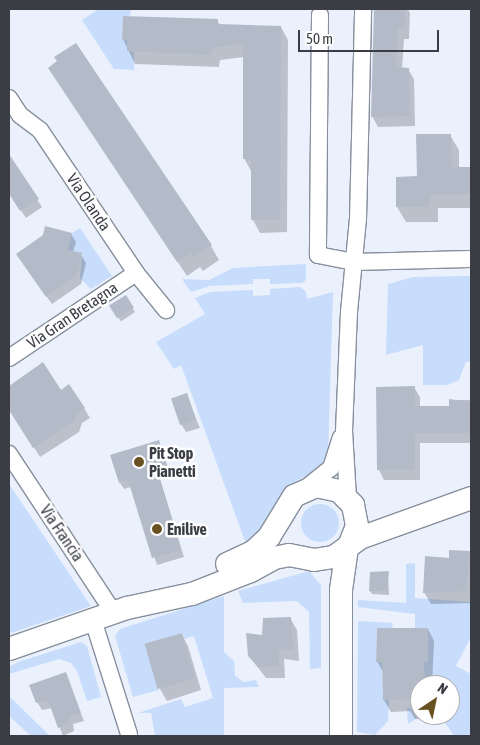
<!DOCTYPE html>
<style>
body{margin:0}
#map{position:relative;width:480px;height:745px;overflow:hidden;background:#eaf1fd;font-family:"Asap Condensed",sans-serif}
div>[style]{position:absolute}
.green>*{inset:0;background:#c8dcfc}
.round{border-radius:50%}
.shadow>*{inset:0;background:#0003;transform-origin:0 0}
.building>*{inset:0;background:#b3bbc9;transform-origin:0 0}
.roads{filter:drop-shadow(1px 0 #878f9c) drop-shadow(-1px 0 #878f9c) drop-shadow(0 1px #878f9c) drop-shadow(0 -1px #878f9c)}
.street>*{height:16px;margin:-8px;padding:0 8px;transform-origin:8px;border-radius:8px;background:#fff}
.secondary>*{height:22px;margin:-11px;padding:0 11px;transform-origin:11px;border-radius:11px;background:#fff}
.dots>*{width:14px;height:14px;translate:-50% -50%;box-sizing:border-box;border:2px solid #fefefe;border-radius:50%}
span{translate:-50% -50%;white-space:nowrap;text-align:center;line-height:1.15;-webkit-text-stroke:5px #fefefe;paint-order:stroke}
.street-label{font-size:16px;color:#3a3d43}
.poi-label{font-size:16px;color:#3a3d43;font-weight:700}
.left{translate:0 -50%;text-align:left}
.frame{position:absolute;inset:0;border:10px solid #3a3d43;pointer-events:none}
.north{position:absolute;left:410px;top:675px;width:50px;height:50px;box-sizing:border-box;background:#fefefe;border:1px solid #b0b1b3;border-radius:50%;rotate:34deg;font-size:14px;font-weight:700;line-height:20px;text-align:center;color:#3a3d43}
.north::after{content:'';display:block;margin:auto;width:18px;height:22px;background:#6a5122;clip-path:polygon(50% 0,100% 100%,50% 72%,0 100%)}
.scale{position:absolute;left:298px;top:30px;width:141px;height:22px;box-sizing:border-box;border:2px solid #3a3d43;border-top:0;padding-left:6px;font-size:15px;line-height:18px;white-space:nowrap;color:#3a3d43;-webkit-text-stroke:4px #fefefe;paint-order:stroke}
</style>
<div id="map">
<div class="green">
<div style="clip-path:polygon(99px 9px,131px 9px,130px 16px,123px 16px,122px 39px,127px 40px,127px 51px,134px 52px,134px 70px,114px 69px,82px 20px)"></div>
<div style="clip-path:polygon(80px 228px,112px 276px,91px 289px,80px 278px,82px 254px,68px 250px,72px 233px)"></div>
<div style="clip-path:polygon(306px 264px,306px 280px,302px 283px,270px 284px,270px 279px,253px 279px,253px 284px,210px 286px,191px 292px,182px 279px,209px 280px,233px 268px)"></div>
<div style="clip-path:polygon(471px 276px,471px 362px,466px 362px,459px 380px,448px 385px,423px 385px,423px 345px,386px 355px,388px 284px,413px 277px)"></div>
<div style="clip-path:polygon(300px 287px,306px 292px,307px 299px,333px 292px,328px 457px,321px 468px,287px 486px,264px 527px,246px 544px,181px 365px,174px 369px,156px 342px,205px 314px,195px 298px,210px 292px,253px 290px,253px 296px,270px 295px,270px 289px)"></div>
<div style="clip-path:polygon(9px 484px,91px 606px,11px 633px,9px 629px)"></div>
<div class="round" style="left:301px;top:504px;width:38px;height:38px"></div>
<div style="clip-path:polygon(415px 563px,415px 598px,471px 602px,471px 637px,456px 666px,471px 674px,471px 736px,454px 736px,440px 715px,450px 715px,450px 685px,425px 685px,417px 662px,428px 662px,428px 628px,415px 628px,415px 614px,358px 607px,358px 600px,406px 603px,406px 564px)"></div>
<div style="clip-path:polygon(309px 571px,321px 585px,321px 668px,310px 669px,309px 612px,297px 601px,243px 603px,238px 591px)"></div>
<div style="clip-path:polygon(224px 596px,224px 652px,234px 661px,235px 676px,244px 682px,256px 680px,259px 687px,224px 688px,224px 736px,155px 736px,151px 713px,138px 713px,181px 699px,185px 707px,213px 698px,194px 636px,184px 639px,182px 633px,145px 645px,159px 690px,133px 697px,115px 636px,120px 629px)"></div>
<div style="clip-path:polygon(358px 621px,393px 623px,392px 628px,377px 628px,376px 661px,382px 662px,383px 700px,389px 700px,388px 721px,375px 735px,357px 732px)"></div>
<div style="clip-path:polygon(81px 642px,87px 646px,101px 697px,87px 701px,77px 671px,71px 663px,59px 659px,9px 674px,9px 667px,18px 662px)"></div>
<div style="clip-path:polygon(9px 696px,50px 736px,31px 736px,9px 716px)"></div>
<div style="clip-path:polygon(420px 707px,422px 715px,408px 724px,407px 708px)"></div>
</div>
<div class="shadow">
<div style="clip-path:polygon(375px 9px,408px 9px,410px 13px,409px 39px,404px 39px,402px 69px,408px 69px,414px 79px,415px 126px,378px 127px,372px 116px)"></div>
<div style="clip-path:polygon(217px 21px,221px 26px,281px 27px,288px 40px,287px 232px,260px 233px,253px 220px,251px 171px,244px 158px,244px 57px,220px 60px,219px 67px,135px 64px,123px 39px)"></div>
<div style="clip-path:polygon(49px 68px,211px 246px,219px 260px,203px 271px,200px 267px,187px 276px)"></div>
<div style="clip-path:polygon(450px 135px,459px 150px,459px 168px,471px 168px,471px 208px,438px 208px,438px 222px,406px 222px,397px 207px,397px 178px,418px 178px)"></div>
<div style="clip-path:polygon(12px 161px,42px 207px,26px 218px,9px 193px,9px 164px)"></div>
<div style="clip-path:polygon(71px 234px,76px 242px,73px 252px,81px 255px,86px 263px,81px 284px,52px 304px,22px 262px)"></div>
<div style="left:125px;top:297px;width:18px;height:17px;rotate:56deg"></div>
<div style="clip-path:polygon(42px 364px,60px 391px,84px 408px,90px 418px,82px 423px,79px 432px,40px 457px,9px 409px,9px 387px)"></div>
<div style="clip-path:polygon(414px 387px,420px 397px,420px 407px,450px 407px,450px 400px,471px 400px,471px 443px,420px 443px,420px 480px,384px 480px,379px 470px)"></div>
<div style="clip-path:polygon(186px 395px,200px 428px,186px 432px,181px 424px)"></div>
<div style="clip-path:polygon(159px 442px,171px 476px,160px 479px,184px 557px,157px 565px,131px 487px,124px 489px,120px 483px)"></div>
<div style="clip-path:polygon(470px 553px,471px 603px,431px 604px,424px 592px,450px 559px)"></div>
<div style="clip-path:polygon(388px 573px,389px 595px,372px 594px,370px 591px)"></div>
<div style="clip-path:polygon(290px 618px,297px 630px,299px 661px,284px 659px,285px 678px,266px 678px,249px 656px,263px 637px)"></div>
<div style="clip-path:polygon(428px 629px,434px 641px,432px 685px,420px 685px,420px 715px,431px 715px,431px 718px,415px 719px,410px 711px,391px 712px,384px 700px,383px 672px,377px 661px)"></div>
<div style="clip-path:polygon(182px 635px,188px 646px,201px 690px,167px 701px,160px 689px)"></div>
<div style="clip-path:polygon(65px 673px,84px 721px,73px 724px,74px 731px,63px 736px,52px 708px,42px 710px,37px 702px)"></div>
</div>
<div class="building">
<div style="clip-path:polygon(374px 9px,405px 9px,404px 29px,398px 29px,396px 67px,409px 68px,410px 116px,371px 117px)"></div>
<div style="clip-path:polygon(123px 16px,218px 19px,218px 24px,281px 26px,280px 220px,251px 220px,251px 159px,243px 159px,243px 44px,213px 47px,212px 55px,127px 51px,127px 40px,122px 40px)"></div>
<div style="clip-path:polygon(76px 43px,212px 245px,193px 257px,191px 253px,177px 262px,48px 68px,57px 61px,54px 57px)"></div>
<div style="clip-path:polygon(416px 134px,451px 134px,452px 167px,471px 167px,471px 194px,430px 194px,430px 207px,396px 207px,396px 177px,417px 176px)"></div>
<div style="clip-path:polygon(9px 154px,39px 199px,20px 211px,9px 194px)"></div>
<div style="clip-path:polygon(45px 226px,72px 233px,68px 250px,82px 253px,77px 275px,46px 297px,16px 254px,43px 235px)"></div>
<div style="left:126px;top:295px;width:15px;height:20px;rotate:58deg"></div>
<div style="clip-path:polygon(43px 362px,61px 390px,69px 384px,85px 408px,77px 413px,74px 421px,33px 448px,9px 410px,9px 386px)"></div>
<div style="clip-path:polygon(415px 386px,415px 406px,449px 406px,449px 399px,471px 402px,471px 433px,415px 433px,415px 470px,377px 470px,376px 387px)"></div>
<div style="left:187px;top:393px;width:28px;height:17px;rotate:71deg"></div>
<div style="clip-path:polygon(159px 440px,168px 469px,158px 472px,181px 550px,152px 558px,128px 480px,119px 483px,110px 455px)"></div>
<div style="clip-path:polygon(449px 550px,470px 551px,466px 591px,423px 593px,425px 556px,449px 558px)"></div>
<div style="clip-path:polygon(389px 571px,387px 591px,369px 591px,370px 572px)"></div>
<div style="clip-path:polygon(291px 617px,293px 650px,278px 648px,279px 666px,258px 667px,248px 656px,246px 633px,262px 635px,263px 618px)"></div>
<div style="clip-path:polygon(377px 628px,428px 628px,428px 662px,424px 662px,425px 685px,420px 685px,420px 699px,383px 700px,382px 662px,376px 662px)"></div>
<div style="left:182px;top:633px;width:47px;height:39px;rotate:74deg"></div>
<div style="clip-path:polygon(66px 672px,81px 713px,69px 716px,70px 723px,58px 728px,48px 700px,36px 703px,29px 685px)"></div>
</div>
<div class="roads">
<div class="street">
<div style="left:320px;top:15px;width:240px;rotate:90.5deg"></div>
<div style="left:318px;top:255px;width:36px;rotate:11deg"></div>
<div style="left:353px;top:262px;width:118px;rotate:-1.5deg"></div>
<div style="left:9px;top:98px;width:20px;rotate:57deg"></div>
<div style="left:20px;top:115px;width:25px;rotate:37deg"></div>
<div style="left:40px;top:130px;width:172px;rotate:56.1deg"></div>
<div style="left:136px;top:273px;width:48px;rotate:51deg"></div>
<div style="left:9px;top:358px;width:153px;rotate:-33.8deg"></div>
<div style="left:9px;top:454px;width:191px;rotate:56.6deg"></div>
<div style="left:306px;top:488px;width:32px;rotate:-39deg"></div>
<div style="left:331px;top:468px;width:32px;rotate:-72deg"></div>
<div style="left:348px;top:498px;width:67px;rotate:-93.4deg"></div>
<div style="left:344px;top:431px;width:119px;rotate:-87.6deg"></div>
<div style="left:349px;top:312px;width:93px;rotate:-84.5deg"></div>
<div style="left:358px;top:219px;width:210px;rotate:-88.6deg"></div>
<div style="left:93px;top:620px;width:120px;rotate:72.5deg"></div>
</div>
<div class="secondary">
<div style="left:227px;top:564px;width:29px;rotate:-25deg"></div>
<div style="left:253px;top:552px;width:22px;rotate:-43deg"></div>
<div style="left:269px;top:537px;width:48px;rotate:-58.6deg"></div>
<div style="left:294px;top:496px;width:24px;rotate:-24deg"></div>
<div style="left:316px;top:486px;width:24px;rotate:12deg"></div>
<div style="left:339px;top:491px;width:20px;rotate:45deg"></div>
<div style="left:353px;top:505px;width:21px;rotate:79deg"></div>
<div style="left:357px;top:526px;width:22px;rotate:112deg"></div>
<div style="left:9px;top:649px;width:125px;rotate:-19.2deg"></div>
<div style="left:127px;top:608px;width:66px;rotate:-12.2deg"></div>
<div style="left:192px;top:594px;width:63px;rotate:-21.3deg"></div>
<div style="left:251px;top:571px;width:26px;rotate:-29deg"></div>
<div style="left:274px;top:558px;width:15px;rotate:-11deg"></div>
<div style="left:289px;top:555px;width:25px;rotate:11deg"></div>
<div style="left:314px;top:560px;width:20px;rotate:-9deg"></div>
<div style="left:334px;top:557px;width:32px;rotate:-36deg"></div>
<div style="left:360px;top:538px;width:118px;rotate:-19.8deg"></div>
<div style="left:341px;top:736px;width:146px;rotate:-90deg"></div>
<div style="left:341px;top:590px;width:42px;rotate:-81.9deg"></div>
</div>
</div>
<div class="dots">
<div style="left:139px;top:462px;background:#6a5122"></div>
<div style="left:157px;top:529px;background:#6a5122"></div>
</div>
<div class="street-label">
<span style="left:89px;top:202px;rotate:56deg">Via Olanda</span>
<span style="left:72px;top:315px;rotate:-34deg">Via Gran Bretagna</span>
<span style="left:62px;top:533px;rotate:56deg">Via Francia</span>
</div>
<div class="poi-label">
<span class="left" style="left:149px;top:462px">Pit Stop<br>Pianetti</span>
<span class="left" style="left:167px;top:529px">Enilive</span>
</div>
<div class="frame"></div>
<div class="north">N</div>
<div class="scale">50 m</div>
</div>
